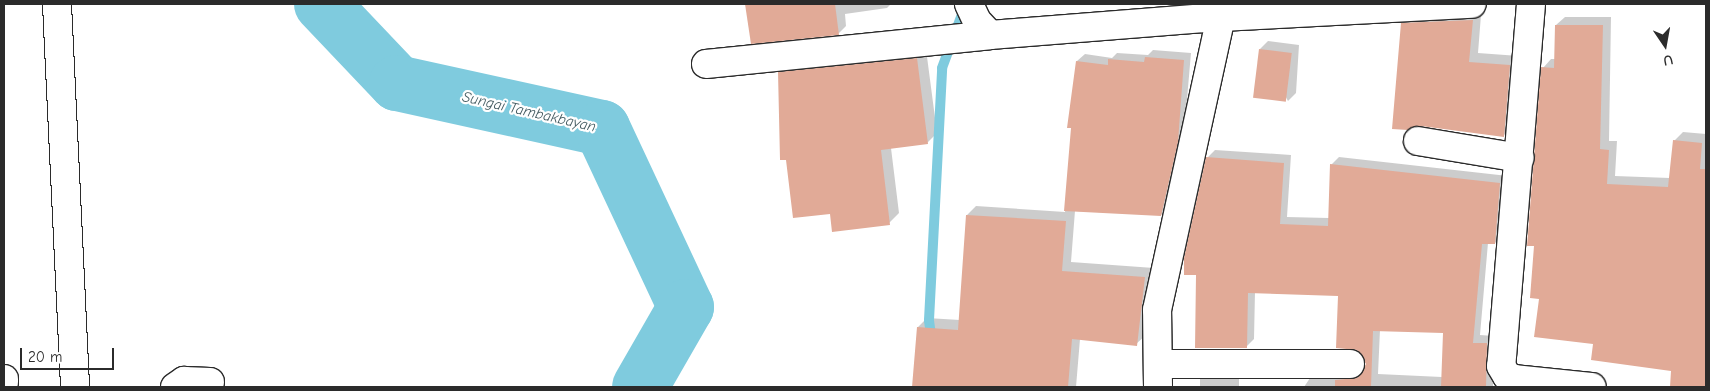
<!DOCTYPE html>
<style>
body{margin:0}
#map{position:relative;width:1710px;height:391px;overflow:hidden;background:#fff;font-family:"Comic Neue",sans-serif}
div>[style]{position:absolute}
.shadow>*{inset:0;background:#0003;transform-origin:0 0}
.stream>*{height:10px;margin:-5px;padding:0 5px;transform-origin:5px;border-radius:5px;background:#7fcbde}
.river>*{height:56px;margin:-28px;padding:0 28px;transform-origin:28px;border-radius:28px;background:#7fcbde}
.building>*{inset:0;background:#e1aa97;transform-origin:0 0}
.roads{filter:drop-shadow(1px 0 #2b2b2b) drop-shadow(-1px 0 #2b2b2b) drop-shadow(0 1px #2b2b2b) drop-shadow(0 -1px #2b2b2b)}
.minor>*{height:28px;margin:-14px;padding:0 14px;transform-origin:14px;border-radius:14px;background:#fff}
span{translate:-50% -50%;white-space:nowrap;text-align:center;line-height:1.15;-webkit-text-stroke:4.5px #fff;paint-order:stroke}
.water-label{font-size:15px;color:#445b61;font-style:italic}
.frame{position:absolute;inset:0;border:5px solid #2b2b2b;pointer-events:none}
.north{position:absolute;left:1640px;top:20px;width:50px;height:50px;-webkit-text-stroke:4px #fff;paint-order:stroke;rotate:168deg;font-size:14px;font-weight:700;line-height:20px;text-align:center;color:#2b2b2b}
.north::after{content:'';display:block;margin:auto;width:18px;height:22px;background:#2b2b2b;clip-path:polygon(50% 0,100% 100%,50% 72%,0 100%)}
.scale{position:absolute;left:20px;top:348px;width:94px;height:22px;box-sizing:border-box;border:2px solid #2b2b2b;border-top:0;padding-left:6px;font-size:15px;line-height:18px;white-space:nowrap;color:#2b2b2b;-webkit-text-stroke:4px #fff;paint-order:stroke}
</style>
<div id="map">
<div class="shadow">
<div style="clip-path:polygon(747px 4px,891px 4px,887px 8px,845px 14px,846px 26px,839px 33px,752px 42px)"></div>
<div style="clip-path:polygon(1411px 14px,1481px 15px,1478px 53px,1519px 56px,1513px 126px,1504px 135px,1420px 124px,1402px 24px)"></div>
<div style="clip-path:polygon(1565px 17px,1611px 17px,1609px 141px,1617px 141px,1615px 176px,1670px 178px,1674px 141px,1683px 132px,1706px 134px,1706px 387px,1671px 387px,1673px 370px,1594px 343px,1540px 298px,1535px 245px,1543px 68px,1551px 59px,1556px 59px,1556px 25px)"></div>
<div style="clip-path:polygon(1268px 41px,1299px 45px,1296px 93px,1288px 101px,1260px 49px)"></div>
<div style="clip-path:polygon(926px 49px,937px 133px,927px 143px,891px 148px,899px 213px,889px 223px,831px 213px,779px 73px,789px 63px)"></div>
<div style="clip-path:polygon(1153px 50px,1191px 53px,1184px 134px,1168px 208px,1161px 215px,1075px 211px,1071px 262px,1154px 268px,1146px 335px,1136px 344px,1080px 339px,1076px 387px,913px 387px,918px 327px,927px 318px,960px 320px,967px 215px,976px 206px,1065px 212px,1077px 61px,1085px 54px,1112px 58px,1117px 53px,1148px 55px)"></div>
<div style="clip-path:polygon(evenodd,1215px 150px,1291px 155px,1287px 217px,1329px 218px,1331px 165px,1339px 157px,1508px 176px,1503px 235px,1495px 243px,1488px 243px,1480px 335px,1494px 336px,1493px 387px,1304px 387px,1312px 375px,1364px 370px,1367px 364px,1340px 294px,1255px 292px,1254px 339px,1246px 347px,1208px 157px,1215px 150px,1380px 330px,1444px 332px,1442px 377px,1378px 374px,1380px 330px)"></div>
<div style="left:1200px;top:376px;width:39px;height:12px"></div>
</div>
<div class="stream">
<div style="left:932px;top:342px;width:22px;rotate:-98deg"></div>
<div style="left:929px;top:320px;width:252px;rotate:-87deg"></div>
<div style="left:942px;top:68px;width:66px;rotate:-69.6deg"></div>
</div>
<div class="river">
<div style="left:322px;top:4px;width:109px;rotate:46.5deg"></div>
<div style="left:397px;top:83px;width:210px;rotate:12.4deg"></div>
<div style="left:602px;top:128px;width:198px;rotate:64.9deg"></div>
<div style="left:686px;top:307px;width:92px;rotate:119.9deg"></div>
</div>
<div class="building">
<div style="clip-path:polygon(745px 4px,835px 4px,839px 35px,751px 44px)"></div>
<div style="clip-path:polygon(1473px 20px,1469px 62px,1510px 65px,1504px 137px,1421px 126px,1408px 130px,1392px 129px,1401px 23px)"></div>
<div style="clip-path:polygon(1555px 25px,1603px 25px,1600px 149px,1609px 150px,1607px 184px,1668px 187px,1673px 140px,1702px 143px,1700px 169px,1706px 169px,1706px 387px,1670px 387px,1671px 371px,1591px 360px,1593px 344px,1534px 337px,1539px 299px,1530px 298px,1534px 246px,1527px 246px,1541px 67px,1554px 68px)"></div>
<div style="left:1259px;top:49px;width:33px;height:49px;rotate:7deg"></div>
<div style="clip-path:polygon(1145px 57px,1184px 60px,1178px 142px,1161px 216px,1064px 211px,1071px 128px,1067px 128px,1076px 61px,1108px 65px,1108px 59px,1144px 62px)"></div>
<div style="clip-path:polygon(917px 58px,928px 144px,881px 150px,890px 225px,832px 232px,830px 214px,793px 218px,786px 160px,780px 160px,778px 72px)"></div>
<div style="clip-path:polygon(1206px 157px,1284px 163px,1280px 224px,1328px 226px,1330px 164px,1500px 183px,1495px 244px,1482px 244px,1473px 343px,1487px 343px,1486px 387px,1441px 387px,1443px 333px,1373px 331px,1371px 387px,1335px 387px,1335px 380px,1357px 378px,1366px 364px,1357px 350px,1336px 348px,1338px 296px,1248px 293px,1247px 348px,1195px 348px,1196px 275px,1184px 275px,1184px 258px)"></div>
<div style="clip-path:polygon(966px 215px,1066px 221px,1062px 271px,1145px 277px,1137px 346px,1072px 339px,1068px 387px,912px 387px,917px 327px,958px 330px)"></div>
</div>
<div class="roads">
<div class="minor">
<div style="left:57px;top:4px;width:383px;rotate:87.3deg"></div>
<div style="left:969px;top:4px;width:19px;rotate:65deg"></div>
<div style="left:977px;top:21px;width:19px;rotate:47deg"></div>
<div style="left:1531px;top:4px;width:363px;rotate:94.7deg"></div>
<div style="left:1501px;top:366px;width:12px;rotate:59deg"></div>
<div style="left:1507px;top:376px;width:9px;rotate:21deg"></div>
<div style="left:1515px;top:379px;width:77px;rotate:5.9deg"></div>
<div style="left:706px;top:64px;width:285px;rotate:-5.8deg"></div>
<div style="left:990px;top:35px;width:232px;rotate:-4.5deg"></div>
<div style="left:1418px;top:141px;width:103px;rotate:9.5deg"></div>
<div style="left:1158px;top:364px;width:192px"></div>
<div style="left:4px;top:379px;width:3px;rotate:90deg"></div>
<div style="left:175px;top:387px;width:11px;rotate:-34deg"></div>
<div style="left:184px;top:381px;width:26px;rotate:2deg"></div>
<div style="left:1158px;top:387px;width:77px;rotate:-90.7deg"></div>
<div style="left:1157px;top:310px;width:300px;rotate:-77.7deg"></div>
<div style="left:1221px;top:17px;width:251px;rotate:-3deg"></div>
</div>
</div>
<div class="water-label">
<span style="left:529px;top:112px;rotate:13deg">Sungai Tambakbayan</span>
</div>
<div class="frame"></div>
<div class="north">U</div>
<div class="scale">20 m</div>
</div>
